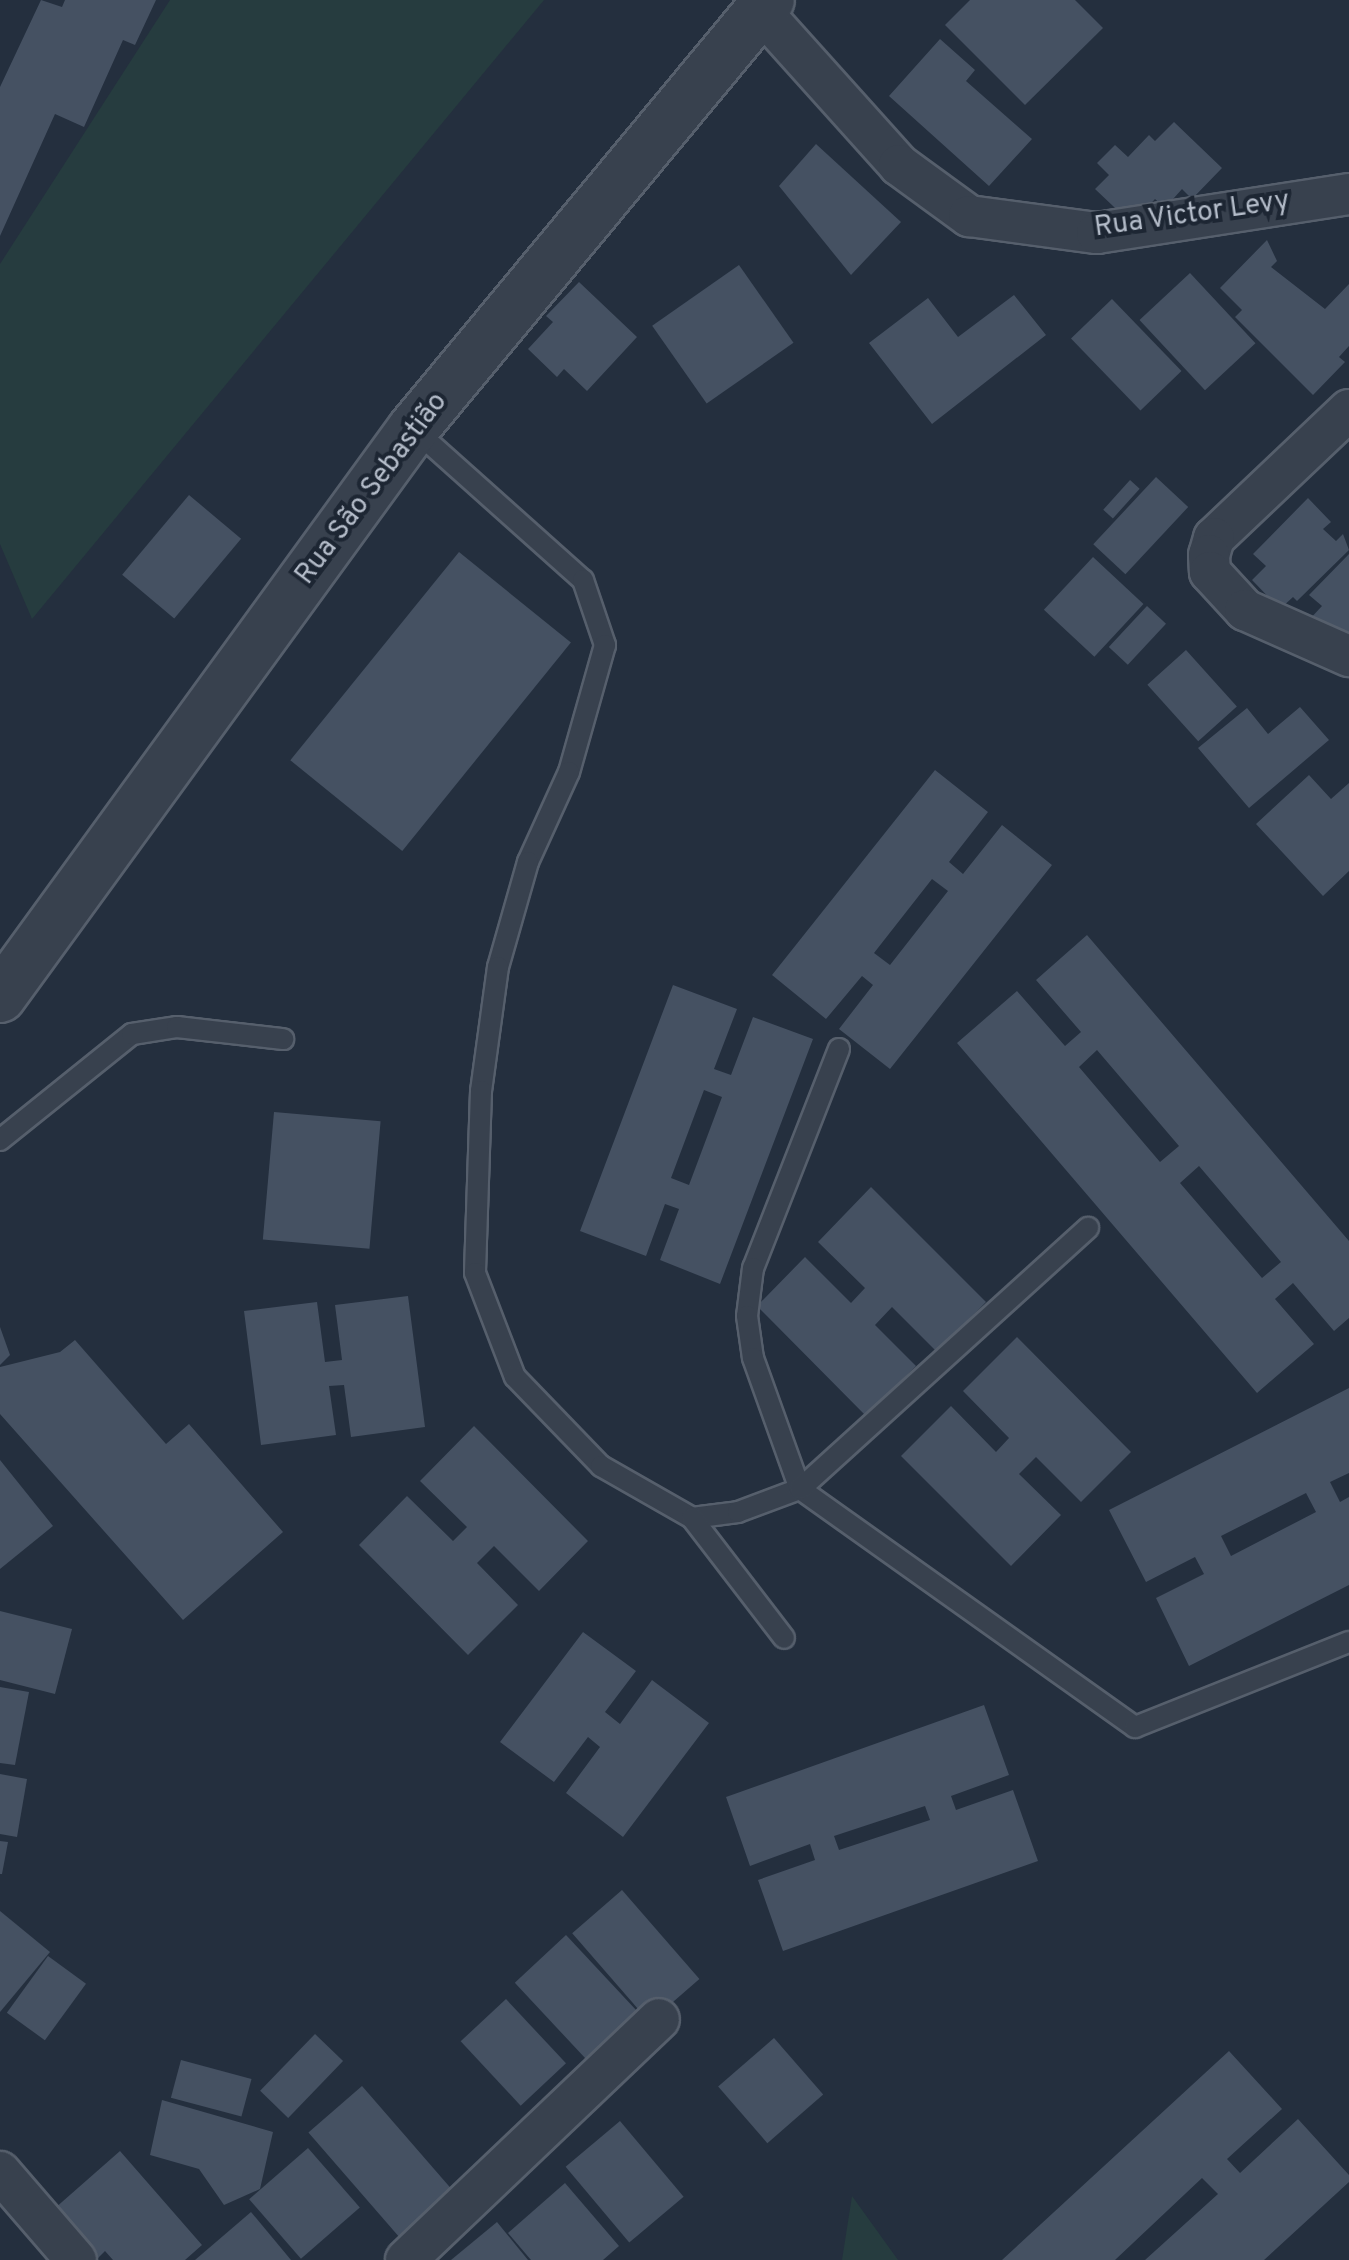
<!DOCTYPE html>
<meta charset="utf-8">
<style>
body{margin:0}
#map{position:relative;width:1349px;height:2260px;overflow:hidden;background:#242f3e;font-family:Overpass,sans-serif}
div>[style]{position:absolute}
.green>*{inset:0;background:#263c3f}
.building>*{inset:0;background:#455162;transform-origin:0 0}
.roads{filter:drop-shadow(2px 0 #565f6c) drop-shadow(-2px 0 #565f6c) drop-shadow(0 2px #565f6c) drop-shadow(0 -2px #565f6c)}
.service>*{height:20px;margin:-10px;padding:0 10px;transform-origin:10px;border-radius:10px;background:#38414e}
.minor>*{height:40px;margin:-20px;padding:0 20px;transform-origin:20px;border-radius:20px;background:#38414e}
.tertiary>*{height:50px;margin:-25px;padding:0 25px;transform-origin:25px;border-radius:25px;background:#38414e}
span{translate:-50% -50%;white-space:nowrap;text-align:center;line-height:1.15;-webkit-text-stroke:8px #1d2633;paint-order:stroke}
.street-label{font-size:28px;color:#b4bcc9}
</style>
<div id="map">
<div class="green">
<div style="clip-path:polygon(170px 0,544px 0,32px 619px,0 544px,0 264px)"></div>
<div style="clip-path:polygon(852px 2196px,898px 2260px,842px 2260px)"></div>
</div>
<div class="building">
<div style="clip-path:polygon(41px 0,62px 7px,65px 0,156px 0,135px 45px,123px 40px,84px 127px,55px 114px,0 236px,0 87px)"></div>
<div style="clip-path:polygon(970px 0,1075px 0,1103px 28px,1025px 105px,945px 25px)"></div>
<div style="clip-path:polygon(940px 39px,975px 70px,966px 81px,1032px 139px,989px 186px,889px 96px)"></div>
<div style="clip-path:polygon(1174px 122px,1222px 168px,1192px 199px,1182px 189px,1165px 208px,1155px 199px,1132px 224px,1095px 189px,1109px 175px,1097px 163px,1115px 145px,1128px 157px,1149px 135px,1155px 141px)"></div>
<div style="clip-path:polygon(816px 144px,901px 222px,851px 275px,779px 186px)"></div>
<div style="clip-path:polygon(1267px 240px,1277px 261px,1271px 267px,1325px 309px,1349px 284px,1349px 346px,1339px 357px,1345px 362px,1313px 395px,1235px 317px,1242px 310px,1220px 288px)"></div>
<div style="left:739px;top:265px;width:95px;height:106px;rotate:55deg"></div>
<div style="left:1190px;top:273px;width:96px;height:69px;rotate:47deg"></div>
<div style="clip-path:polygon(579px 282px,637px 337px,587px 391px,564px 369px,557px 377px,528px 349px,553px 322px,546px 316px)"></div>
<div style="clip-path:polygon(1014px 295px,1046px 335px,932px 424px,869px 343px,928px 298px,958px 337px)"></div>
<div style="left:1112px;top:299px;width:100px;height:57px;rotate:46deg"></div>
<div style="left:1156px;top:477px;width:44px;height:92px;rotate:43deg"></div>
<div style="left:1130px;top:480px;width:13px;height:40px;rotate:42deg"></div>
<div style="left:189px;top:495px;width:68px;height:104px;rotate:40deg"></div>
<div style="clip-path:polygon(1308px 498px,1331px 522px,1323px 529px,1336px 541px,1343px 534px,1349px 550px,1297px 601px,1293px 597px,1280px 609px,1252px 580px,1266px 566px,1253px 554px)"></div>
<div style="left:459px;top:552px;width:144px;height:268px;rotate:39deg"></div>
<div style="clip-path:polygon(1349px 554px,1349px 642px,1308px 621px,1322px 606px,1309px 595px)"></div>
<div style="left:1093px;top:557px;width:69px;height:72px;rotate:43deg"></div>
<div style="left:1147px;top:606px;width:26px;height:56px;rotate:43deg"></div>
<div style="left:1186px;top:650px;width:76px;height:52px;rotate:48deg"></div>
<div style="clip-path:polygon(1300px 707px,1329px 740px,1249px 808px,1198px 748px,1247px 708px,1268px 734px)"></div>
<div style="clip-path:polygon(evenodd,935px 770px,988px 812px,949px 862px,963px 874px,1002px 825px,1052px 865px,890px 1069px,839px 1029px,873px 985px,862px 976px,826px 1019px,772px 975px,935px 770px,932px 879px,948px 891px,890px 965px,874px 953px,932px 879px)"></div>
<div style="clip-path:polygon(1309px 775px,1331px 799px,1349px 783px,1349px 871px,1323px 896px,1256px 824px)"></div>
<div style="clip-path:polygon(evenodd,1087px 935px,1349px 1241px,1349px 1318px,1334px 1331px,1293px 1283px,1275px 1299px,1314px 1344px,1257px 1393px,957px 1043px,1017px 991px,1065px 1046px,1081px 1032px,1036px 980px,1087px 935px,1097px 1050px,1179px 1146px,1160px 1162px,1079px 1067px,1097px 1050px,1087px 935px,1199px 1166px,1281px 1262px,1262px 1278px,1180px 1183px,1199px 1166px)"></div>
<div style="clip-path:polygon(evenodd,673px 985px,737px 1009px,714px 1069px,731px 1075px,753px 1017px,813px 1039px,720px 1284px,660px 1260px,679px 1209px,665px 1204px,646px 1256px,580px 1231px,673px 985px,704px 1090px,722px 1097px,689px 1185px,671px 1178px,704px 1090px)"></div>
<div style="left:274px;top:1112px;width:107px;height:128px;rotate:5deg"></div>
<div style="clip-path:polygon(871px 1187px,986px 1302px,937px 1352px,892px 1307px,875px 1325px,916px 1366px,866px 1416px,757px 1306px,805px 1257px,851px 1303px,865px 1288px,818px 1242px)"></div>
<div style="clip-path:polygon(408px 1296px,425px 1427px,351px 1437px,344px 1385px,329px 1386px,336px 1435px,261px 1445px,244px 1311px,317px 1302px,325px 1362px,342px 1360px,335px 1305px)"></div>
<div style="clip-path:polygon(0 1327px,10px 1355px,0 1365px)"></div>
<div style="clip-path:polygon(1017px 1337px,1131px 1452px,1081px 1502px,1036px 1457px,1019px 1474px,1061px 1515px,1011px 1566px,901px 1456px,951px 1406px,996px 1452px,1009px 1438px,963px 1391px)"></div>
<div style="clip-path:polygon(75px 1340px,166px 1444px,189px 1424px,283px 1532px,183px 1620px,0 1414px,0 1367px,60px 1352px)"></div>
<div style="clip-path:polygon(evenodd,1349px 1388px,1349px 1473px,1330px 1482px,1340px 1502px,1349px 1497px,1349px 1585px,1189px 1666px,1156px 1598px,1204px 1574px,1195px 1557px,1146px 1582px,1109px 1510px,1349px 1388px,1306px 1493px,1316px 1512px,1231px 1556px,1221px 1536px,1306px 1493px)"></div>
<div style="clip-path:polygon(474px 1426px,588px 1541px,539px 1591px,494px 1546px,477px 1563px,518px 1605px,468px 1655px,359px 1545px,407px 1496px,453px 1541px,467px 1527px,420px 1481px)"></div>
<div style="clip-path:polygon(0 1460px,53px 1526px,0 1569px)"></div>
<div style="clip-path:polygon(0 1611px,72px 1629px,55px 1694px,0 1680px)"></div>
<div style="clip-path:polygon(583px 1632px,636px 1671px,605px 1712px,620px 1724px,652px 1680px,709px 1723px,623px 1837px,566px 1793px,600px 1747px,588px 1737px,554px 1782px,500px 1742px)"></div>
<div style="clip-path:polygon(0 1687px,29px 1692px,15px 1765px,0 1763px)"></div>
<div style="clip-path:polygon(evenodd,984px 1705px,1009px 1775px,951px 1796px,956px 1810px,1013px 1790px,1038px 1861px,783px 1951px,758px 1880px,815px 1860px,810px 1844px,750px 1866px,726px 1797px,984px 1705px,925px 1806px,930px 1820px,839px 1850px,834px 1836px,925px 1806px)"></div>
<div style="clip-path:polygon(0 1774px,27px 1779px,17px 1837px,0 1834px)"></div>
<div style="clip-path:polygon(0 1841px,8px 1842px,2px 1874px,0 1874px)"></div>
<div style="left:622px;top:1890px;width:118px;height:66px;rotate:49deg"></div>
<div style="clip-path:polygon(0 1911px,50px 1952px,0 2012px)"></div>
<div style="left:566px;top:1935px;width:114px;height:70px;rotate:47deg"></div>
<div style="left:48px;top:1956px;width:47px;height:70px;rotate:36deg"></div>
<div style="left:506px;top:1999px;width:88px;height:62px;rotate:47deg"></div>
<div style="left:315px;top:2034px;width:39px;height:79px;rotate:44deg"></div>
<div style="left:774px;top:2038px;width:75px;height:74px;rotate:49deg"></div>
<div style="clip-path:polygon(1229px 2051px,1282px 2109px,1227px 2159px,1240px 2173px,1298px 2119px,1349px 2175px,1349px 2182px,1264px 2260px,1145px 2260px,1218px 2194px,1202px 2178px,1115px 2260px,1002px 2260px)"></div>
<div style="left:181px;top:2060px;width:73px;height:39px;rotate:15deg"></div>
<div style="left:362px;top:2086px;width:138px;height:71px;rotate:49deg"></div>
<div style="clip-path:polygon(162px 2100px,273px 2132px,260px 2189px,224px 2205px,199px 2169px,150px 2155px)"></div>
<div style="left:620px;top:2121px;width:99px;height:71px;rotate:50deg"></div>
<div style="left:308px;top:2148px;width:79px;height:78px;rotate:49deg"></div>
<div style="clip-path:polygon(120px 2151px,202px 2245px,185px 2260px,113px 2260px,105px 2251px,98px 2258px,54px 2209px)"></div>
<div style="clip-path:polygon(565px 2183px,619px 2246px,603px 2260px,531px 2260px,508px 2233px)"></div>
<div style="clip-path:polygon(251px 2212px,291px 2260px,195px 2260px)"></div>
<div style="clip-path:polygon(497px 2222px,528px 2260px,451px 2260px)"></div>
</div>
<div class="roads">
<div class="service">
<div style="left:415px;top:430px;width:225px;rotate:41.8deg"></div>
<div style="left:583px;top:580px;width:69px;rotate:71.3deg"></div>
<div style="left:605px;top:645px;width:132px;rotate:105.8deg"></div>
<div style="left:569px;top:772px;width:99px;rotate:114.5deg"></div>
<div style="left:528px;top:862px;width:109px;rotate:105.9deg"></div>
<div style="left:498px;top:967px;width:125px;rotate:97.8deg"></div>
<div style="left:481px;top:1091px;width:182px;rotate:91.9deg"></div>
<div style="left:475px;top:1273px;width:111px;rotate:69deg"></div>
<div style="left:515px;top:1377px;width:124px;rotate:46deg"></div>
<div style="left:601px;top:1466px;width:105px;rotate:29.7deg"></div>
<div style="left:692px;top:1518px;width:46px;rotate:-7.4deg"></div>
<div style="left:738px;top:1512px;width:66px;rotate:-20.4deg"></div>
<div style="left:800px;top:1489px;width:411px;rotate:35.4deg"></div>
<div style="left:1135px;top:1727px;width:230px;rotate:-21.7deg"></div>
<div style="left:839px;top:1049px;width:235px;rotate:111.4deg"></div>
<div style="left:753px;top:1268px;width:48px;rotate:97.1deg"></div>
<div style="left:747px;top:1316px;width:42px;rotate:81.9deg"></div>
<div style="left:753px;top:1358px;width:139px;rotate:70.3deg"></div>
<div style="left:800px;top:1489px;width:389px;rotate:-42.2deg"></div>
<div style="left:0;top:1140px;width:169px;rotate:-38.8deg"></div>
<div style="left:132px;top:1034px;width:46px;rotate:-8.8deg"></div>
<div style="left:177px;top:1027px;width:107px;rotate:6.5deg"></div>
<div style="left:692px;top:1518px;width:151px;rotate:52.5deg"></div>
</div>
<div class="minor">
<div style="left:760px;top:10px;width:208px;rotate:48.1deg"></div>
<div style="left:899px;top:165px;width:87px;rotate:36.1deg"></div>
<div style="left:969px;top:216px;width:129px;rotate:7.6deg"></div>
<div style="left:1097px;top:233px;width:255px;rotate:-8.8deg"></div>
<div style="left:1349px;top:410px;width:186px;rotate:136.5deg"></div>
<div style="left:1214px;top:538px;width:18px;rotate:106deg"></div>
<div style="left:1209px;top:555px;width:17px;rotate:87deg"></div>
<div style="left:1210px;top:572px;width:52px;rotate:47.4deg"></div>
<div style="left:1245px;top:610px;width:114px;rotate:23.9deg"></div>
<div style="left:0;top:2172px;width:116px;rotate:49.2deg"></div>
<div style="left:406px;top:2260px;width:349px;rotate:-43.6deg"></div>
</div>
<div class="tertiary">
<div style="left:0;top:997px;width:702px;rotate:-53.98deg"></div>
<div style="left:413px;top:429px;width:557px;rotate:-50.31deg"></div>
</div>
</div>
<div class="street-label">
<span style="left:1192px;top:215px;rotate:-8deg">Rua Victor Levy</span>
<span style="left:372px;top:489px;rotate:-53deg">Rua São Sebastião</span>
</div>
</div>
